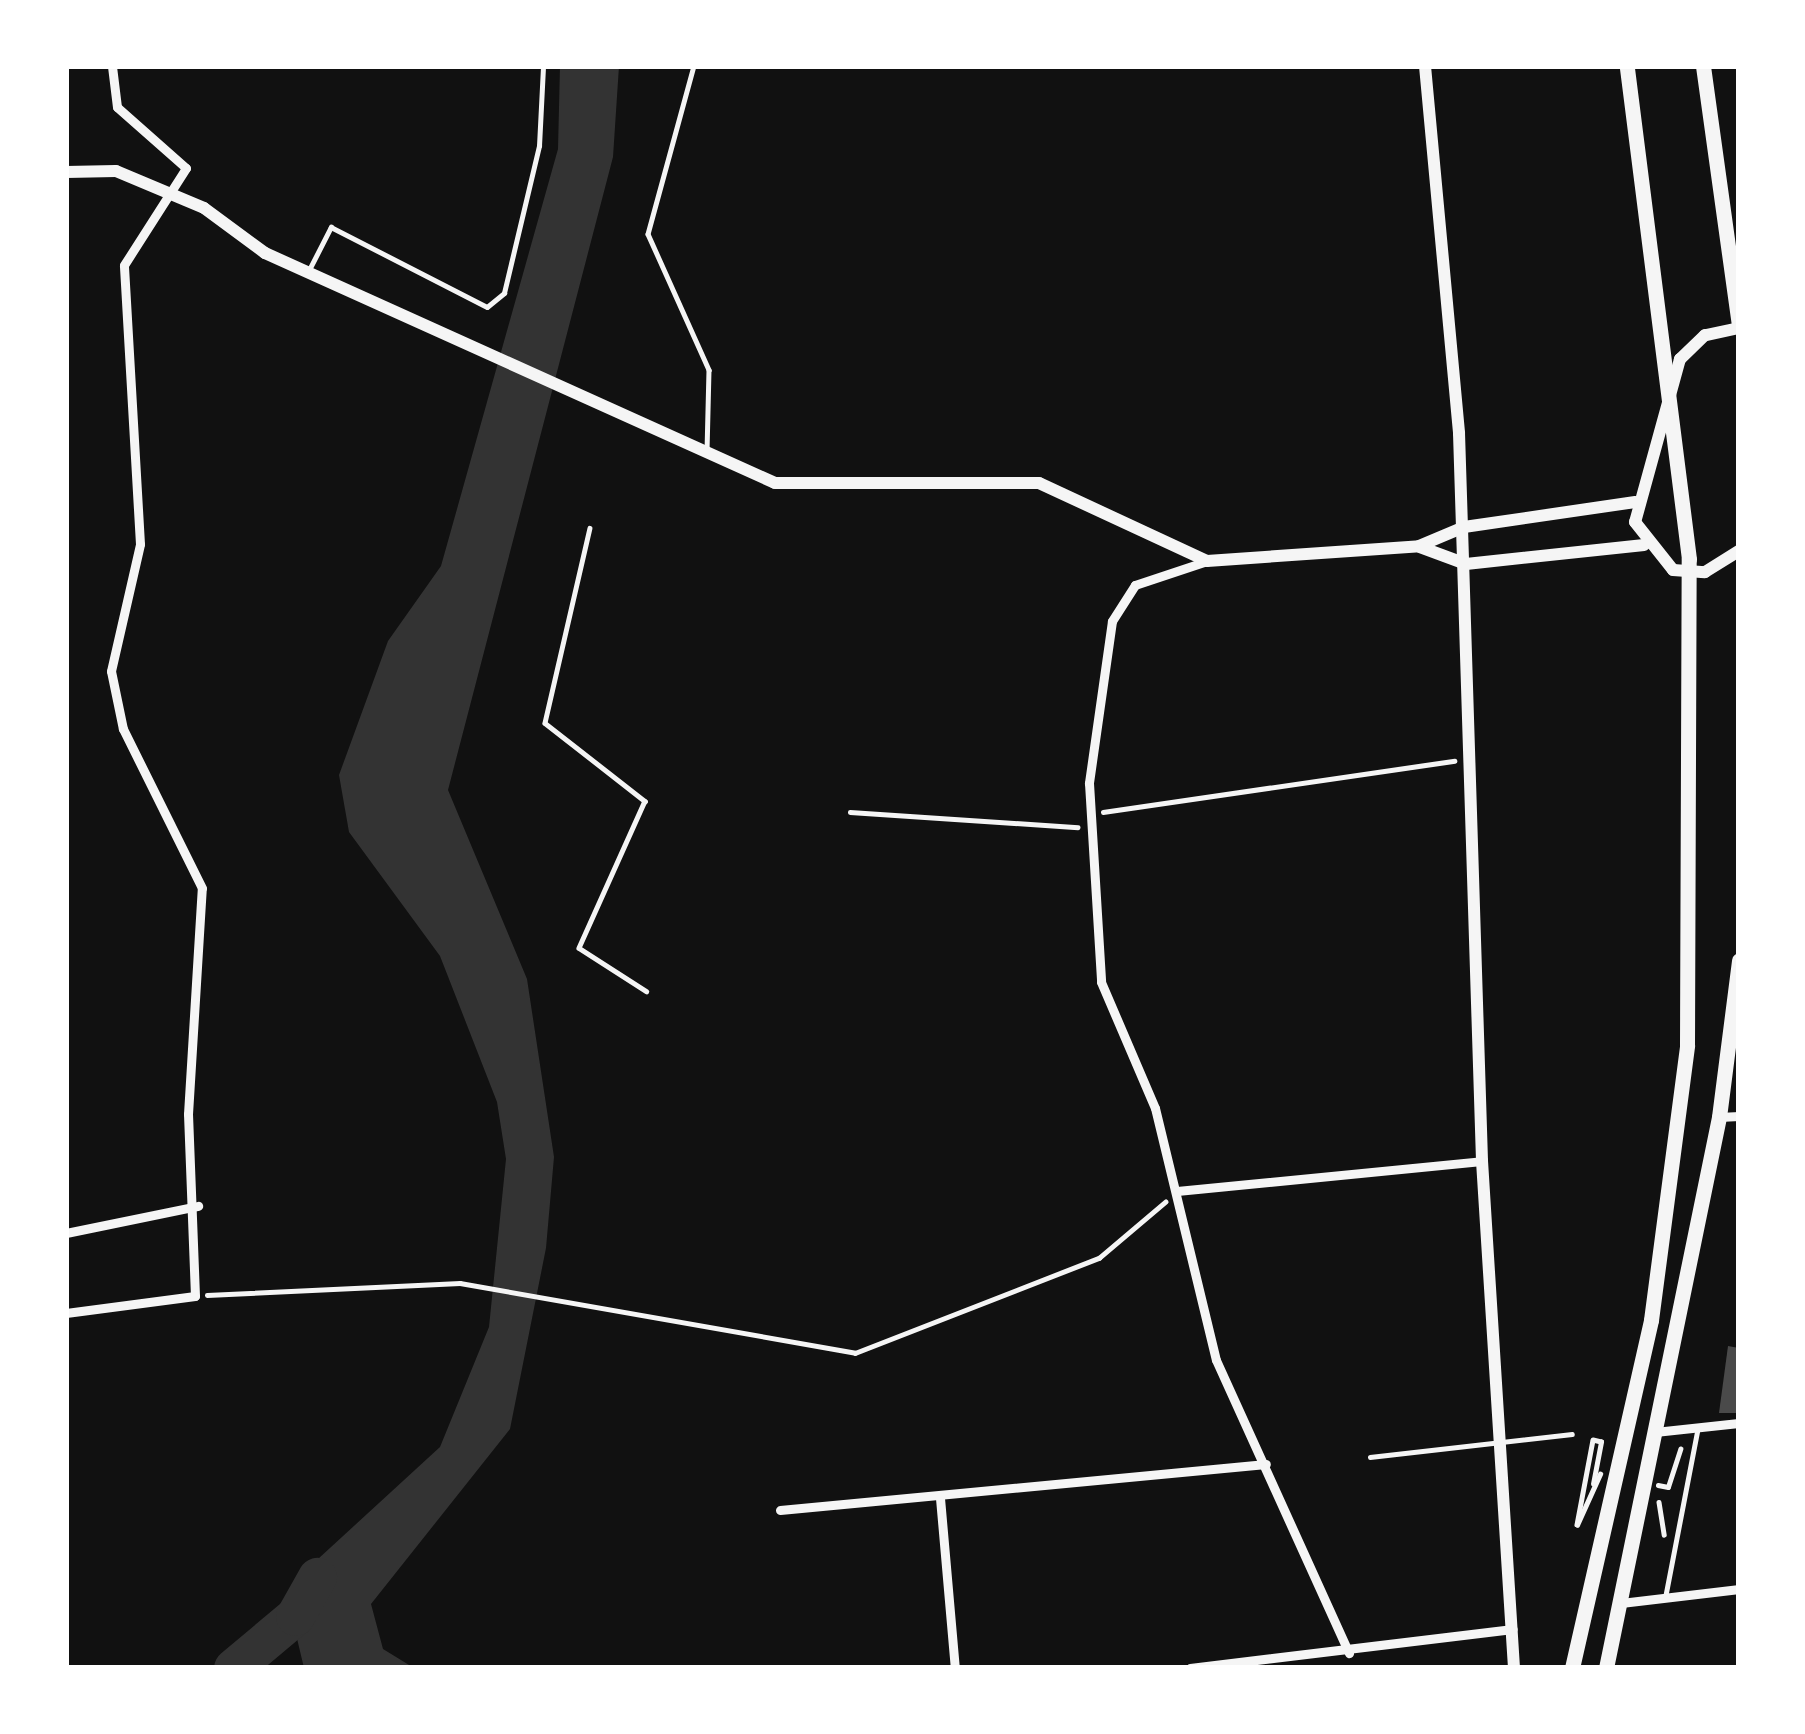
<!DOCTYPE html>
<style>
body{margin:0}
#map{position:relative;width:1805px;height:1734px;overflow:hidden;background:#111;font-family:"Noto Sans",sans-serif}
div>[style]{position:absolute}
.water>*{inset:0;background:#333}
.river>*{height:39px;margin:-19.5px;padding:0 19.5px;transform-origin:19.5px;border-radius:19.5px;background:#333}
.building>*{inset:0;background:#4a4a4a}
.path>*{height:4.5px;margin:-2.25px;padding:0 2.25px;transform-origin:2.25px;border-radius:2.25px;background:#f5f5f5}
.service>*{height:4.5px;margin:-2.25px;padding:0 2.25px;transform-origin:2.25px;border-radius:2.25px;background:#f5f5f5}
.minor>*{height:9px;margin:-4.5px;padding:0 4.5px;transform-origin:4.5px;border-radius:4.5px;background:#f5f5f5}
.secondary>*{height:12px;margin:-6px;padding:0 6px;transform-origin:6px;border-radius:6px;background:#f5f5f5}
.trunk>*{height:15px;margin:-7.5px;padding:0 7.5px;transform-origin:7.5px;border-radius:7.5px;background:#f5f5f5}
span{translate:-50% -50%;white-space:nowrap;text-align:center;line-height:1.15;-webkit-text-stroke:12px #fff;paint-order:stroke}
.frame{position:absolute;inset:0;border:69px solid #fff;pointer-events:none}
</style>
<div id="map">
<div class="water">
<div style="clip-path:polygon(560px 66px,619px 66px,613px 157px,448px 790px,527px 979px,554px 1157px,546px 1248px,510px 1429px,371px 1604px,383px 1649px,414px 1668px,304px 1668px,290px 1609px,306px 1570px,440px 1447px,489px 1327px,506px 1159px,497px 1102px,440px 956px,349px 832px,339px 775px,388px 641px,441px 566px,558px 149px)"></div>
</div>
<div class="river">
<div style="left:233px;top:1668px;width:81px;rotate:-40deg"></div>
<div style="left:295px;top:1616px;width:45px;rotate:-60.6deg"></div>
</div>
<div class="building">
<div style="clip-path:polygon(1728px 1346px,1739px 1348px,1739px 1413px,1719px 1413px)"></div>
</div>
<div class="path">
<div style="left:590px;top:528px;width:200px;rotate:103deg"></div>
<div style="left:545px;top:723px;width:127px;rotate:38deg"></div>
<div style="left:645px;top:801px;width:161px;rotate:114.2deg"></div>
<div style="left:579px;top:948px;width:80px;rotate:32.7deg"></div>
<div style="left:850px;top:812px;width:228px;rotate:3.8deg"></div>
<div style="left:1103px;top:812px;width:355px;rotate:-8.3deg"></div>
<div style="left:207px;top:1295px;width:253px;rotate:-2.7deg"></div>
<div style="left:460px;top:1283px;width:401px;rotate:10deg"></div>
<div style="left:855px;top:1353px;width:262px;rotate:-21.3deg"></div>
<div style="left:1099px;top:1258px;width:87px;rotate:-40.3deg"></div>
<div style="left:1593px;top:1484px;width:43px;rotate:-79.2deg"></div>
<div style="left:1601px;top:1442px;width:8px;rotate:-166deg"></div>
<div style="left:1593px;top:1440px;width:86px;rotate:100.7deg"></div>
<div style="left:1577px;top:1525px;width:56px;rotate:-65.7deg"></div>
<div style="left:1658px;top:1485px;width:10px;rotate:11deg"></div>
<div style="left:1668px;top:1487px;width:40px;rotate:-72deg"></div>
<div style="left:1659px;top:1502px;width:33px;rotate:81deg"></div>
</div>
<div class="service">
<div style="left:694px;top:66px;width:174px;rotate:105.3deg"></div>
<div style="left:648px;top:234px;width:149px;rotate:65.8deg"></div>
<div style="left:709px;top:370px;width:81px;rotate:91.4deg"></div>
<div style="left:310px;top:268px;width:46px;rotate:-62.9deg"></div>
<div style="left:331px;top:227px;width:175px;rotate:27.1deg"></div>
<div style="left:487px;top:307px;width:22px;rotate:-39deg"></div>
<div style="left:504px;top:293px;width:151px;rotate:-76.6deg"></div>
<div style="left:539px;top:146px;width:80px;rotate:-87.1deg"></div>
<div style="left:1370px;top:1457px;width:203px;rotate:-6.5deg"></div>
<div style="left:1665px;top:1598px;width:174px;rotate:-79.1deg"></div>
</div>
<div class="minor">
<div style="left:1207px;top:561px;width:76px;rotate:161.6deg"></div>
<div style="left:1135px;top:585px;width:43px;rotate:122.6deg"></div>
<div style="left:1112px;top:621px;width:164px;rotate:98.1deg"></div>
<div style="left:1089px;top:783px;width:199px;rotate:86.5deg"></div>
<div style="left:1101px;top:982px;width:137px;rotate:66.8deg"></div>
<div style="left:1155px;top:1108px;width:259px;rotate:76.4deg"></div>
<div style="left:1216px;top:1360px;width:322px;rotate:65.6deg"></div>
<div style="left:1719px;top:1117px;width:20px;rotate:-3deg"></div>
<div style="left:1177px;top:1191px;width:306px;rotate:-5.6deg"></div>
<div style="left:66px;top:1233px;width:135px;rotate:-11.6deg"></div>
<div style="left:66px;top:1313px;width:130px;rotate:-7.5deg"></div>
<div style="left:195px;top:1296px;width:182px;rotate:-92.2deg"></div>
<div style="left:188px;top:1114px;width:226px;rotate:-86.5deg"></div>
<div style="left:202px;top:888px;width:178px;rotate:-116.4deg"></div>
<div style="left:123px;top:729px;width:59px;rotate:-101.7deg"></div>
<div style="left:111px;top:671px;width:130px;rotate:-77.1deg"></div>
<div style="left:140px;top:544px;width:279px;rotate:-93.3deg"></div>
<div style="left:124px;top:265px;width:115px;rotate:-57.4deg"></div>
<div style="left:186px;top:168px;width:92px;rotate:-138.5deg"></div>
<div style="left:117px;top:107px;width:41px;rotate:-97deg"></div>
<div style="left:1655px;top:1432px;width:84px;rotate:-6.1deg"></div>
<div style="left:940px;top:1498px;width:171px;rotate:85deg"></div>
<div style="left:780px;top:1510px;width:488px;rotate:-5.4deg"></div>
<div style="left:1621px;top:1603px;width:119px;rotate:-6.8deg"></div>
<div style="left:1190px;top:1668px;width:325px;rotate:-6.9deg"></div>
</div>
<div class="secondary">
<div style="left:1425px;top:66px;width:369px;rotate:84.7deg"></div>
<div style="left:1459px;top:433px;width:728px;rotate:88.19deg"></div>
<div style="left:1482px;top:1161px;width:508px;rotate:86.39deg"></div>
<div style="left:66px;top:172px;width:50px;rotate:-1.1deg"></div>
<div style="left:116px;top:171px;width:95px;rotate:22.8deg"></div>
<div style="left:204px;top:208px;width:76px;rotate:36.4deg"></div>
<div style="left:265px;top:253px;width:559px;rotate:24.27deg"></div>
<div style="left:775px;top:483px;width:264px"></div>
<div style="left:1039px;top:483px;width:185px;rotate:24.9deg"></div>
<div style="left:1207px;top:561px;width:213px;rotate:-4deg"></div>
<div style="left:1419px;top:546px;width:49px;rotate:-22.9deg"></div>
<div style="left:1464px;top:527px;width:173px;rotate:-8.3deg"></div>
<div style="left:1739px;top:328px;width:35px;rotate:168deg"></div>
<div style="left:1705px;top:335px;width:35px;rotate:136deg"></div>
<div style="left:1680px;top:359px;width:169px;rotate:105.4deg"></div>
<div style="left:1635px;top:522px;width:61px;rotate:51.6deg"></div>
<div style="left:1673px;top:570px;width:32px;rotate:4deg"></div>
<div style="left:1705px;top:572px;width:40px;rotate:-32deg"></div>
<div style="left:1420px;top:547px;width:49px;rotate:20.3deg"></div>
<div style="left:1466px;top:564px;width:179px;rotate:-6.1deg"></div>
</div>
<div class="trunk">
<div style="left:1703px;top:66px;width:262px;rotate:82.1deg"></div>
<div style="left:1572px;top:1668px;width:357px;rotate:-77.2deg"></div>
<div style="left:1651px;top:1320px;width:277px;rotate:-82.5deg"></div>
<div style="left:1687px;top:1045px;width:486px;rotate:-89.8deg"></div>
<div style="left:1689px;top:559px;width:497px;rotate:-97.2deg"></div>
<div style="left:1606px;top:1668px;width:562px;rotate:-78.41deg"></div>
<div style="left:1719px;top:1117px;width:158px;rotate:-82.7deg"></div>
</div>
<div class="frame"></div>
</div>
